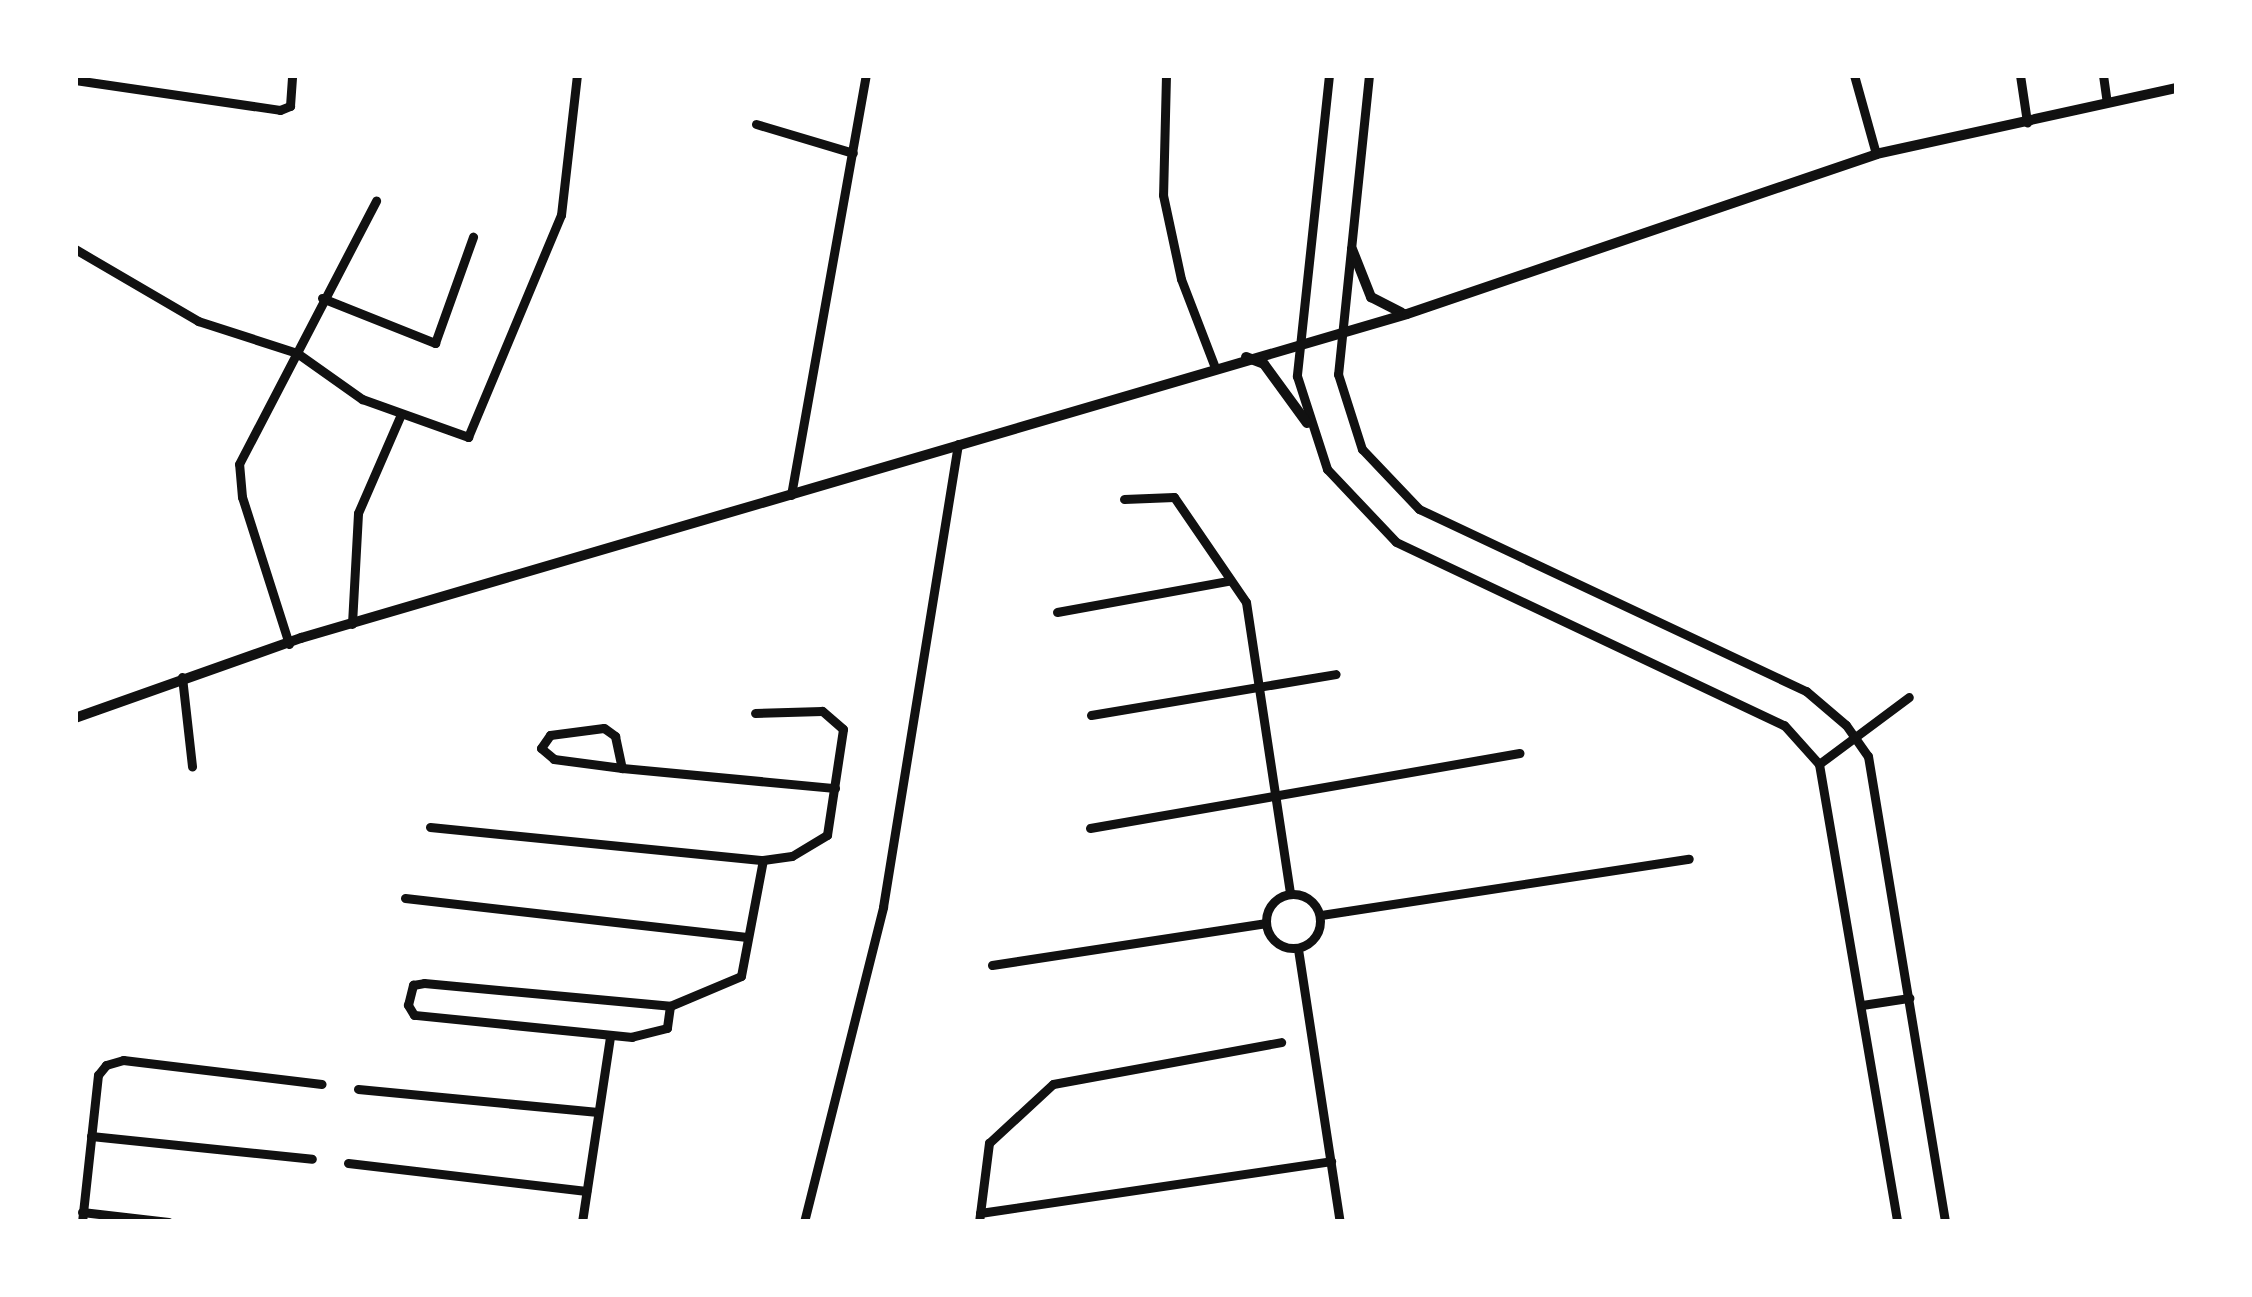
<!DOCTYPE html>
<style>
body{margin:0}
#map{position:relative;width:2252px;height:1297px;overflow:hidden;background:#fff;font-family:"Space Grotesk",sans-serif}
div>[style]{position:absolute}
.minor>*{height:9px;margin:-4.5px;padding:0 4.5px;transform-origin:4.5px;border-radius:4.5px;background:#111}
.minor>.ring{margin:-4.5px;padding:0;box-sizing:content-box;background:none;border:9px solid #111;border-radius:50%}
.tertiary>*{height:10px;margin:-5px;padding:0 5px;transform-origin:5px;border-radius:5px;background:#111}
span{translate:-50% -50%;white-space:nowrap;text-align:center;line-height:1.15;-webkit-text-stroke:9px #fff;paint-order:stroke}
.frame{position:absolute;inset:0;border:78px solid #fff;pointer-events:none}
</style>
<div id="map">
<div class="minor">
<div style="left:1166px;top:75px;width:120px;rotate:91.4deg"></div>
<div style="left:1163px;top:195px;width:86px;rotate:77.9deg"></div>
<div style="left:1181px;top:279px;width:92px;rotate:69deg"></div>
<div style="left:1329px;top:75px;width:303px;rotate:96.1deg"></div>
<div style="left:1297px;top:376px;width:98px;rotate:72.1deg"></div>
<div style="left:1327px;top:469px;width:100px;rotate:46.6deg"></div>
<div style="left:1396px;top:542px;width:429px;rotate:25.3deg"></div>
<div style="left:1784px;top:725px;width:52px;rotate:48.1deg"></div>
<div style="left:1819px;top:764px;width:465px;rotate:80.3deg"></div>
<div style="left:1369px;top:75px;width:301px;rotate:95.9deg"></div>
<div style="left:1338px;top:374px;width:79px;rotate:72.3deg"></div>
<div style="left:1362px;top:449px;width:83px;rotate:46.5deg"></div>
<div style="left:1419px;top:509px;width:428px;rotate:25.2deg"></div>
<div style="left:1806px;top:691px;width:52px;rotate:40.4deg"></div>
<div style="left:1846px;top:725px;width:38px;rotate:55deg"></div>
<div style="left:1868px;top:756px;width:472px;rotate:80.6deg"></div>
<div style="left:1854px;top:75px;width:82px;rotate:74.4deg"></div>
<div style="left:2020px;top:75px;width:48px;rotate:81.5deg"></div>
<div style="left:2103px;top:75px;width:27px;rotate:82deg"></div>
<div style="left:75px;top:80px;width:207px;rotate:8.3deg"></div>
<div style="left:280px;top:110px;width:11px;rotate:-22deg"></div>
<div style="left:290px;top:106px;width:31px;rotate:-86deg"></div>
<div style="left:756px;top:124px;width:101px;rotate:16.6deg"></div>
<div style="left:75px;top:249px;width:143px;rotate:30.3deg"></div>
<div style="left:198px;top:321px;width:104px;rotate:17.9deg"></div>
<div style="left:297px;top:353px;width:80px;rotate:35.3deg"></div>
<div style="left:362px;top:399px;width:113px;rotate:19.7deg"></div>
<div style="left:468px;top:437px;width:241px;rotate:-67.3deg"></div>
<div style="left:561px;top:215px;width:141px;rotate:-83.5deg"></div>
<div style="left:322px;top:298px;width:122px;rotate:21.7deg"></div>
<div style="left:435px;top:343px;width:113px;rotate:-70.3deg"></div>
<div style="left:791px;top:495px;width:427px;rotate:-79.9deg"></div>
<div style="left:1124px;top:499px;width:50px;rotate:-2.3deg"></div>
<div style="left:1174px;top:497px;width:127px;rotate:55.6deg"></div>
<div style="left:1246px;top:602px;width:294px;rotate:81.4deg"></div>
<div style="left:1057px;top:612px;width:174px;rotate:-10.3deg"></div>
<div style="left:352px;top:624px;width:111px;rotate:-86.9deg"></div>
<div style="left:358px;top:513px;width:108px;rotate:-66.5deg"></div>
<div style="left:289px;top:644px;width:154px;rotate:-107.7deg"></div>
<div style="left:242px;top:497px;width:33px;rotate:-95deg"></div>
<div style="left:239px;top:464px;width:297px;rotate:-62.5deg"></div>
<div style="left:182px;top:677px;width:90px;rotate:83.6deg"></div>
<div style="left:1091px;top:715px;width:248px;rotate:-9.5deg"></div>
<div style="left:604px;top:728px;width:14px;rotate:36deg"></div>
<div style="left:615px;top:736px;width:33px;rotate:78deg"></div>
<div style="left:622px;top:768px;width:69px;rotate:-172.5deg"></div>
<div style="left:554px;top:759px;width:17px;rotate:-140deg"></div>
<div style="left:541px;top:748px;width:16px;rotate:-55deg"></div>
<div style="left:550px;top:735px;width:54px;rotate:-7.4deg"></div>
<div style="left:1819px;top:764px;width:112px;rotate:-36.7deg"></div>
<div style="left:622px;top:768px;width:214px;rotate:5.4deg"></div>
<div style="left:430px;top:827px;width:335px;rotate:5.7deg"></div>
<div style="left:1090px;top:828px;width:436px;rotate:-9.9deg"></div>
<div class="ring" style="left:1266px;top:894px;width:45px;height:45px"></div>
<div style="left:405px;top:898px;width:344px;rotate:6.5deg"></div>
<div style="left:1321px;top:915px;width:372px;rotate:-8.7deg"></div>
<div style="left:1298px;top:949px;width:276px;rotate:81.3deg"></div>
<div style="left:992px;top:965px;width:276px;rotate:-8.7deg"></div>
<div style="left:1862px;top:1005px;width:48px;rotate:-8.5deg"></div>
<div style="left:670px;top:1006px;width:22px;rotate:98deg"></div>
<div style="left:667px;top:1028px;width:36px;rotate:166deg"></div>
<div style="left:632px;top:1037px;width:219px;rotate:-174.2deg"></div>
<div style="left:414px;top:1015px;width:12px;rotate:-121deg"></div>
<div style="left:408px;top:1005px;width:21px;rotate:-76deg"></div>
<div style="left:413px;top:985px;width:11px;rotate:-10deg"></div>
<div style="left:424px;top:983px;width:247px;rotate:5.3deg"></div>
<div style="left:670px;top:1006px;width:77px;rotate:-22.9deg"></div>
<div style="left:741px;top:976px;width:118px;rotate:-79.3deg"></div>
<div style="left:763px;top:860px;width:29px;rotate:-8deg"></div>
<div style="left:792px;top:856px;width:41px;rotate:-31deg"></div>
<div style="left:827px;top:835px;width:107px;rotate:-81.4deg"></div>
<div style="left:843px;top:729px;width:28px;rotate:-139deg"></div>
<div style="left:822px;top:711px;width:67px;rotate:178.3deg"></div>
<div style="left:358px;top:1089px;width:241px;rotate:5.5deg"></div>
<div style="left:91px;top:1136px;width:222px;rotate:5.9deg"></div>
<div style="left:348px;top:1163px;width:240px;rotate:6.7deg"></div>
<div style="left:82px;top:1212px;width:87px;rotate:6.6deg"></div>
<div style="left:980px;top:1213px;width:355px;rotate:-8.4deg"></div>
<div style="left:82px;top:1222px;width:148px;rotate:-83.8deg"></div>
<div style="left:98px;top:1075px;width:13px;rotate:-51deg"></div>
<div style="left:106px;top:1065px;width:18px;rotate:-16deg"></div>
<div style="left:123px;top:1060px;width:200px;rotate:6.9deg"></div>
<div style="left:582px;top:1222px;width:188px;rotate:-81.4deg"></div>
<div style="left:804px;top:1222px;width:325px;rotate:-75.9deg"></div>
<div style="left:883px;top:907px;width:469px;rotate:-80.8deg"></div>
<div style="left:979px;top:1222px;width:80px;rotate:-82.8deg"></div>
<div style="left:989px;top:1143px;width:87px;rotate:-42.7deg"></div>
<div style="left:1053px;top:1084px;width:232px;rotate:-10.4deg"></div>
</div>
<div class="tertiary">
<div style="left:1352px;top:249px;width:52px;rotate:68.4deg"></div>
<div style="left:1371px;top:297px;width:34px;rotate:27deg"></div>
<div style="left:1246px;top:357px;width:19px;rotate:21deg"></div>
<div style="left:1264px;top:364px;width:73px;rotate:53.9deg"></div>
<div style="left:75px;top:718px;width:240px;rotate:-19.5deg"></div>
<div style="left:301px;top:638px;width:1152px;rotate:-16.33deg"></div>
<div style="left:1407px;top:314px;width:496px;rotate:-18.8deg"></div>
<div style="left:1876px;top:154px;width:308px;rotate:-12.4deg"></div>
</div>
<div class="frame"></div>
</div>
